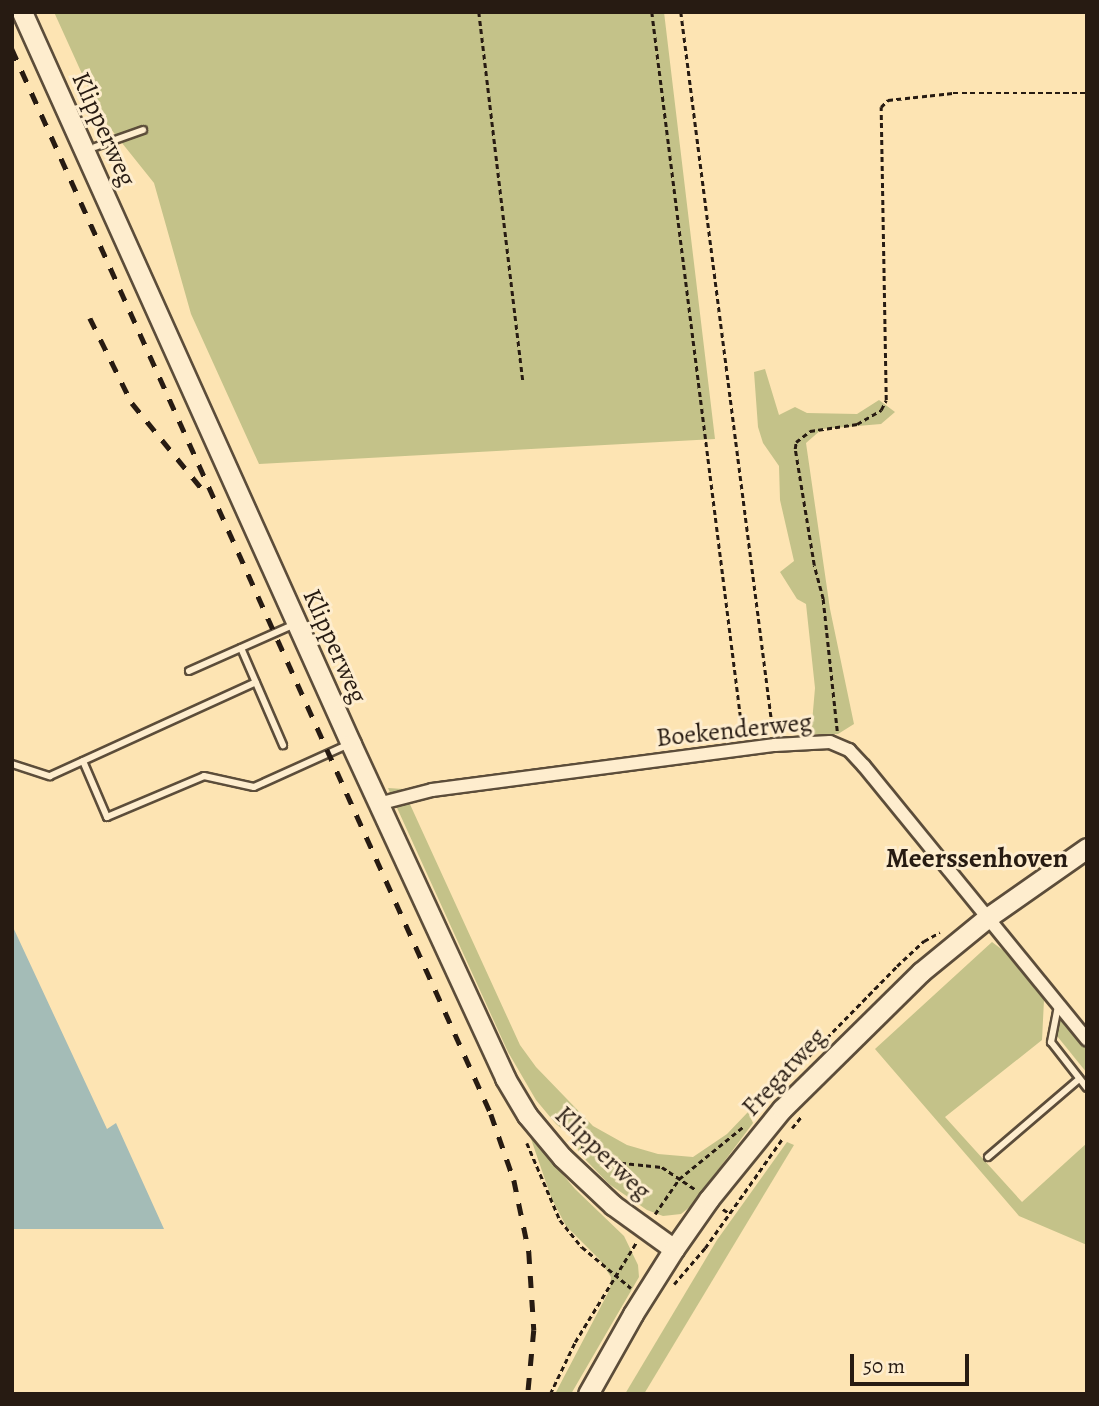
<!DOCTYPE html>
<style>
body{margin:0}
#map{position:relative;width:1099px;height:1406px;overflow:hidden;background:#fde4b3;font-family:Alegreya,serif}
div>[style]{position:absolute}
.green>*{inset:0;background:#c4c289}
.water>*{inset:0;background:#a4bcb7}
.path>*{height:2.5px;margin-top:-1.25px;transform-origin:0;background:repeating-linear-gradient(90deg,#271b12 0 5px,transparent 0 8.5px)}
.roads{filter:drop-shadow(2px 0 #5c4d3a) drop-shadow(-2px 0 #5c4d3a) drop-shadow(0 2px #5c4d3a) drop-shadow(0 -2px #5c4d3a)}
.lane>*{height:6px;margin:-3px;padding:0 3px;transform-origin:3px;border-radius:3px;background:#feedce}
.street>*{height:12px;margin:-6px;padding:0 6px;transform-origin:6px;border-radius:6px;background:#feedce}
.secondary>*{height:19px;margin:-9.5px;padding:0 9.5px;transform-origin:9.5px;border-radius:9.5px;background:#feedce}
.rail>*{height:4.5px;margin-top:-2.25px;transform-origin:0;background:repeating-linear-gradient(90deg,#271b12 0 12px,transparent 0 24px)}
span{translate:-50% -50%;white-space:nowrap;text-align:center;line-height:1.15;-webkit-text-stroke:6px #feedce;paint-order:stroke}
.street-label{font-size:26px;color:#271b12}
.neighbourhood-label{font-size:28px;color:#271b12;font-weight:700}
.frame{position:absolute;inset:0;border:14px solid #271b12;pointer-events:none}
.scale{position:absolute;left:850px;top:1354px;width:119px;height:32px;box-sizing:border-box;border:4px solid #271b12;border-top:0;padding-left:9px;font-size:21px;line-height:24px;white-space:nowrap;color:#271b12;-webkit-text-stroke:5px #feedce;paint-order:stroke}
</style>
<div id="map">
<div class="green">
<div style="clip-path:polygon(54px 12px,664px 12px,715px 439px,259px 464px,191px 314px,154px 183px,102px 118px)"></div>
<div style="clip-path:polygon(765px 369px,779px 415px,795px 407px,807px 413px,857px 414px,879px 400px,895px 412px,881px 424px,822px 429px,806px 443px,830px 609px,854px 724px,838px 734px,811px 734px,815px 688px,806px 604px,797px 599px,780px 572px,794px 561px,780px 500px,779px 466px,763px 443px,758px 427px,754px 372px)"></div>
<div style="clip-path:polygon(388px 788px,403px 789px,520px 1045px,536px 1067px,593px 1126px,627px 1145px,658px 1154px,693px 1157px,727px 1134px,748px 1112px,753px 1123px,691px 1206px,681px 1214px,663px 1216px,647px 1210px,609px 1184px,578px 1152px,577px 1141px,556px 1124px,536px 1100px,508px 1052px)"></div>
<div style="clip-path:polygon(992px 942px,1004px 951px,1044px 1000px,1042px 1040px,945px 1117px,1022px 1202px,1087px 1143px,1087px 1245px,1019px 1216px,875px 1049px)"></div>
<div style="clip-path:polygon(1061px 1016px,1087px 1048px,1087px 1073px,1057px 1036px)"></div>
<div style="clip-path:polygon(530px 1136px,575px 1189px,624px 1236px,638px 1265px,639px 1277px,571px 1394px,555px 1394px,610px 1289px,611px 1277px,599px 1259px,566px 1226px,551px 1197px)"></div>
<div style="clip-path:polygon(787px 1142px,794px 1145px,644px 1394px,625px 1394px,717px 1240px)"></div>
</div>
<div class="water">
<div style="clip-path:polygon(12px 925px,107px 1129px,116px 1123px,164px 1229px,12px 1229px)"></div>
</div>
<div class="path">
<div style="left:479px;top:12px;width:371px;rotate:83.2deg"></div>
<div style="left:652px;top:12px;width:729px;rotate:82.83deg"></div>
<div style="left:681px;top:12px;width:725px;rotate:82.71deg"></div>
<div style="left:837px;top:731px;width:133px;rotate:-96.1deg"></div>
<div style="left:823px;top:599px;width:35px;rotate:-105deg"></div>
<div style="left:814px;top:565px;width:118px;rotate:-99.3deg"></div>
<div style="left:795px;top:449px;width:7px;rotate:-82deg"></div>
<div style="left:796px;top:442px;width:18px;rotate:-38deg"></div>
<div style="left:810px;top:431px;width:48px;rotate:-8.5deg"></div>
<div style="left:857px;top:424px;width:28px;rotate:-30deg"></div>
<div style="left:881px;top:410px;width:11px;rotate:-63deg"></div>
<div style="left:886px;top:400px;width:293px;rotate:-91deg"></div>
<div style="left:881px;top:107px;width:10px;rotate:-45deg"></div>
<div style="left:888px;top:100px;width:65px;rotate:-6.1deg"></div>
<div style="left:953px;top:93px;width:134px"></div>
<div style="left:803px;top:1062px;width:134px;rotate:-45.6deg"></div>
<div style="left:897px;top:966px;width:37px;rotate:-43deg"></div>
<div style="left:924px;top:941px;width:18px;rotate:-29deg"></div>
<div style="left:792px;top:1128px;width:14px;rotate:-51deg"></div>
<div style="left:574px;top:1142px;width:36px;rotate:32deg"></div>
<div style="left:604px;top:1161px;width:58px;rotate:5.9deg"></div>
<div style="left:662px;top:1167px;width:40px;rotate:34deg"></div>
<div style="left:527px;top:1143px;width:84px;rotate:66.8deg"></div>
<div style="left:560px;top:1220px;width:35px;rotate:51deg"></div>
<div style="left:582px;top:1247px;width:64px;rotate:39.9deg"></div>
<div style="left:723px;top:1209px;width:7px;rotate:34deg"></div>
<div style="left:655px;top:1214px;width:42px;rotate:-55.6deg"></div>
<div style="left:679px;top:1179px;width:84px;rotate:-39.2deg"></div>
<div style="left:674px;top:1284px;width:48px;rotate:-49.3deg"></div>
<div style="left:705px;top:1248px;width:135px;rotate:-54.7deg"></div>
<div style="left:550px;top:1394px;width:58px;rotate:-64.3deg"></div>
<div style="left:575px;top:1342px;width:116px;rotate:-58.4deg"></div>
</div>
<div class="roads">
<div class="lane">
<div style="left:95px;top:147px;width:51px;rotate:-19.5deg"></div>
<div style="left:241px;top:648px;width:106px;rotate:66.6deg"></div>
<div style="left:189px;top:671px;width:116px;rotate:-23.9deg"></div>
<div style="left:83px;top:761px;width:61px;rotate:66.8deg"></div>
<div style="left:107px;top:817px;width:105px;rotate:-22.9deg"></div>
<div style="left:204px;top:776px;width:51px;rotate:12.4deg"></div>
<div style="left:254px;top:787px;width:102px;rotate:-24.3deg"></div>
<div style="left:12px;top:764px;width:40px;rotate:18deg"></div>
<div style="left:50px;top:776px;width:226px;rotate:-24.5deg"></div>
<div style="left:1058px;top:1006px;width:37px;rotate:101deg"></div>
<div style="left:1051px;top:1042px;width:58px;rotate:52deg"></div>
<div style="left:988px;top:1157px;width:120px;rotate:-40.6deg"></div>
</div>
<div class="street">
<div style="left:378px;top:804px;width:56px;rotate:-14.5deg"></div>
<div style="left:432px;top:790px;width:346px;rotate:-7.5deg"></div>
<div style="left:775px;top:745px;width:55px;rotate:-3.1deg"></div>
<div style="left:830px;top:742px;width:21px;rotate:23deg"></div>
<div style="left:849px;top:750px;width:22px;rotate:47deg"></div>
<div style="left:864px;top:766px;width:353px;rotate:50.8deg"></div>
</div>
<div class="secondary">
<div style="left:22px;top:12px;width:803px;rotate:65.8deg"></div>
<div style="left:351px;top:744px;width:368px;rotate:65.2deg"></div>
<div style="left:505px;top:1078px;width:43px;rotate:59.3deg"></div>
<div style="left:527px;top:1115px;width:55px;rotate:50.2deg"></div>
<div style="left:562px;top:1157px;width:70px;rotate:43.3deg"></div>
<div style="left:613px;top:1205px;width:75px;rotate:35.8deg"></div>
<div style="left:588px;top:1394px;width:92px;rotate:-60.6deg"></div>
<div style="left:633px;top:1314px;width:77px;rotate:-57.8deg"></div>
<div style="left:674px;top:1249px;width:61px;rotate:-55deg"></div>
<div style="left:709px;top:1199px;width:116px;rotate:-51deg"></div>
<div style="left:782px;top:1109px;width:195px;rotate:-44.6deg"></div>
<div style="left:921px;top:972px;width:85px;rotate:-39.3deg"></div>
<div style="left:987px;top:918px;width:122px;rotate:-35deg"></div>
</div>
</div>
<div class="rail">
<div style="left:12px;top:49px;width:1168px;rotate:65.78deg"></div>
<div style="left:491px;top:1114px;width:70px;rotate:70.8deg"></div>
<div style="left:514px;top:1180px;width:74px;rotate:78.2deg"></div>
<div style="left:529px;top:1252px;width:78px;rotate:86.3deg"></div>
<div style="left:534px;top:1330px;width:64px;rotate:95.4deg"></div>
<div style="left:90px;top:318px;width:95px;rotate:63.7deg"></div>
<div style="left:132px;top:403px;width:119px;rotate:50.8deg"></div>
</div>
<div class="street-label">
<span style="left:104px;top:129px;rotate:66deg">Klipperweg</span>
<span style="left:335px;top:646px;rotate:66deg">Klipperweg</span>
<span style="left:734px;top:730px;rotate:-6deg">Boekenderweg</span>
<span style="left:784px;top:1072px;rotate:-47deg">Fregatweg</span>
<span style="left:603px;top:1153px;rotate:44deg">Klipperweg</span>
</div>
<div class="neighbourhood-label">
<span style="left:977px;top:858px">Meerssenhoven</span>
</div>
<div class="frame"></div>
<div class="scale">50 m</div>
</div>
